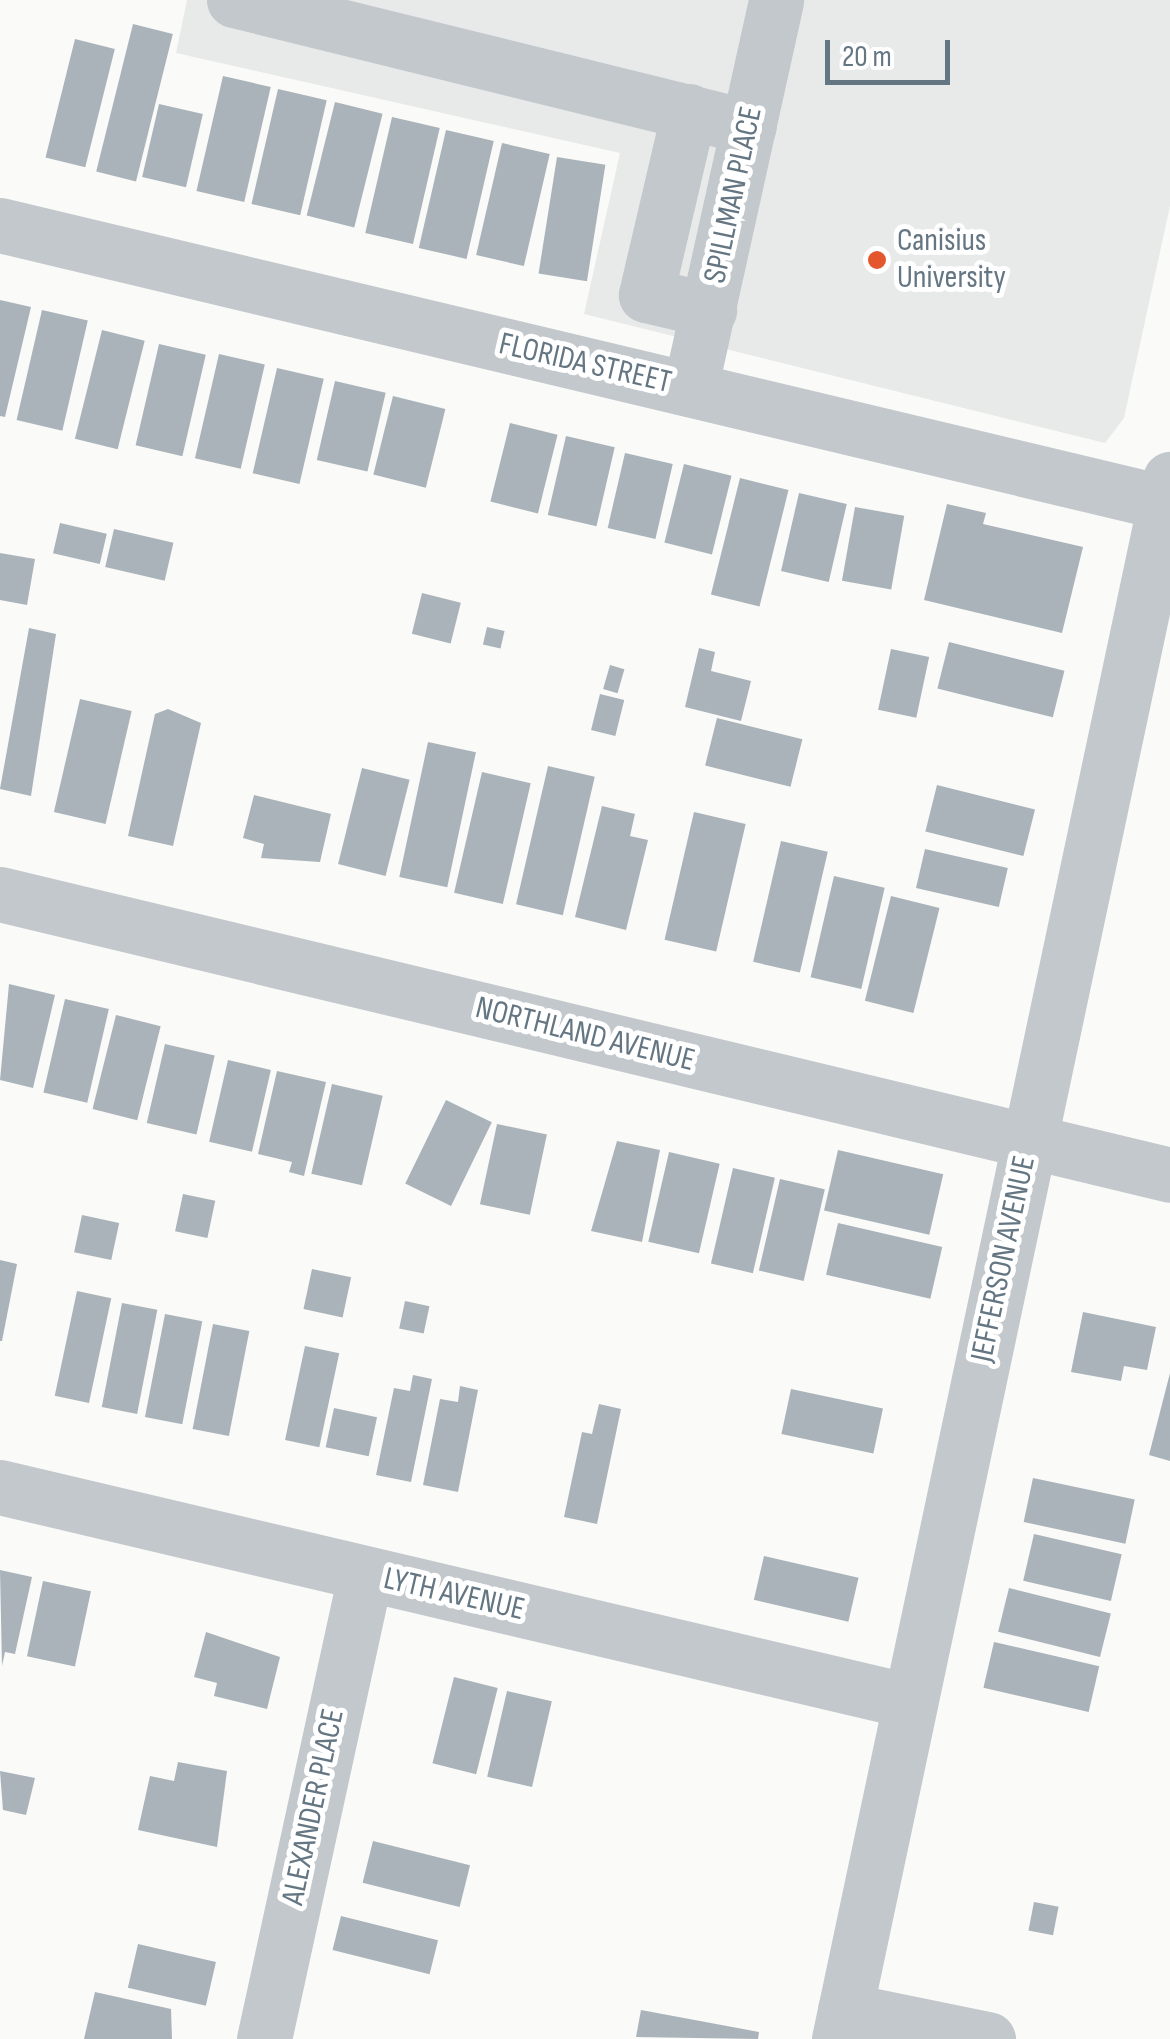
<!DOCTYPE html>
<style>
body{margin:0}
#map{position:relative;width:1170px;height:2039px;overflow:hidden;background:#fafaf8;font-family:"Sofia Sans Condensed",sans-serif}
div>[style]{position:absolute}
.built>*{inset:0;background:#e8e9e9}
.building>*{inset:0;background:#aab3b9;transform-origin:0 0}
.minor>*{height:55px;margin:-27.5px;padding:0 27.5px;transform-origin:27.5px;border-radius:27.5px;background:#c3c8cc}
.dots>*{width:28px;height:28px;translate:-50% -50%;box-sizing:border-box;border:5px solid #fff;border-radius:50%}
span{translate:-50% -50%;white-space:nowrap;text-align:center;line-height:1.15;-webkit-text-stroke:10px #fff;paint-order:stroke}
.street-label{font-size:32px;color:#657683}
.poi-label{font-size:32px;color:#657683}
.left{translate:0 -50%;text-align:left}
.scale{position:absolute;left:825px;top:40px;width:125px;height:45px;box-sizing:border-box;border:5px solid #657683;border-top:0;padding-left:12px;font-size:30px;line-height:35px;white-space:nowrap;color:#657683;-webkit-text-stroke:8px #fff;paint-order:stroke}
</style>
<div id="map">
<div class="built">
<div style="clip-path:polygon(187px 0,1170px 0,1170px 206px,1124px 418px,1105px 443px,584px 314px,620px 153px,176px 53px)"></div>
</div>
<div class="building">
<div style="left:133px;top:24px;width:41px;height:152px;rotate:14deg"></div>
<div style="left:75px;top:39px;width:41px;height:122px;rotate:14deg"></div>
<div style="left:223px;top:76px;width:49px;height:118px;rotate:13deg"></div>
<div style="left:278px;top:89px;width:50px;height:118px;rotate:13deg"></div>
<div style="left:335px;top:102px;width:49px;height:117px;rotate:14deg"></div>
<div style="left:159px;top:104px;width:45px;height:75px;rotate:13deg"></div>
<div style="left:392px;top:117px;width:49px;height:119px;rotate:13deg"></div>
<div style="left:446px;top:130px;width:49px;height:121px;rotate:13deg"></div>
<div style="left:502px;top:143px;width:49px;height:115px;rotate:13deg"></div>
<div style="left:557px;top:157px;width:49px;height:118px;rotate:9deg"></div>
<div style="clip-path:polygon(0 300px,31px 307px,5px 417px,0 416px)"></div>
<div style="left:42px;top:310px;width:47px;height:113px;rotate:13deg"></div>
<div style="left:102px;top:330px;width:44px;height:112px;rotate:14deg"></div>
<div style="left:159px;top:344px;width:48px;height:104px;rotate:13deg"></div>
<div style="left:219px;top:354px;width:47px;height:107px;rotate:13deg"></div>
<div style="left:277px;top:368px;width:48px;height:108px;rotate:13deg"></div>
<div style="left:335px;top:381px;width:52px;height:81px;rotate:13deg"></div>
<div style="left:393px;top:396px;width:54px;height:81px;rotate:14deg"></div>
<div style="left:510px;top:423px;width:49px;height:81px;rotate:14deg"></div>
<div style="left:566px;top:436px;width:50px;height:81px;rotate:13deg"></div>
<div style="left:625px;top:453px;width:49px;height:77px;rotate:13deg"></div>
<div style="left:684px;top:464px;width:49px;height:81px;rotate:14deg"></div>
<div style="left:740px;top:478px;width:50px;height:120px;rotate:14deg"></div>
<div style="left:799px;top:493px;width:49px;height:80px;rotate:13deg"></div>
<div style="clip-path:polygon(947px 504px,986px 513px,983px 524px,1083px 547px,1062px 633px,924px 600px)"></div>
<div style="left:855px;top:507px;width:50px;height:75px;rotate:10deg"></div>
<div style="left:60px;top:523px;width:48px;height:31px;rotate:13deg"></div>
<div style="left:114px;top:529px;width:61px;height:39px;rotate:13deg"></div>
<div style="clip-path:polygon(0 553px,35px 559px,27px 605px,0 600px)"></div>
<div style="left:422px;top:593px;width:40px;height:42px;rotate:14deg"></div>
<div style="left:487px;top:627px;width:18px;height:18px;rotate:13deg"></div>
<div style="clip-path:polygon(29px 628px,56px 634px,31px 796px,0 789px)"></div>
<div style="left:949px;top:642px;width:119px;height:48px;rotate:14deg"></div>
<div style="clip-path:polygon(699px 648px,715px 652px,711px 671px,751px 681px,741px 721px,685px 707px)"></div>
<div style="left:891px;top:649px;width:39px;height:62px;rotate:12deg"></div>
<div style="left:610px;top:665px;width:15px;height:25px;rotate:16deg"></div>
<div style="left:600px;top:694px;width:25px;height:37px;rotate:14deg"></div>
<div style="left:80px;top:699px;width:53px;height:116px;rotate:13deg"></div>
<div style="clip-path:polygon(168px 709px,201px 723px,173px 846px,128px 836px,155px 714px)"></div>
<div style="left:717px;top:718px;width:88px;height:49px;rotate:14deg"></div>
<div style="left:428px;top:742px;width:49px;height:138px;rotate:12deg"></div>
<div style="left:548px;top:766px;width:48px;height:142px;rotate:13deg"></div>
<div style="left:362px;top:768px;width:49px;height:99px;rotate:14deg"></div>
<div style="left:482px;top:772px;width:50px;height:124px;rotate:13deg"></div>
<div style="left:937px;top:785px;width:101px;height:48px;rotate:14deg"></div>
<div style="clip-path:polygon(254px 795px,331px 814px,320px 862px,261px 858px,264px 844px,243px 838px)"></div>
<div style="clip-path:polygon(602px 806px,635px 814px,630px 836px,648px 840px,626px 930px,575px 917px)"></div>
<div style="left:694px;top:812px;width:53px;height:131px;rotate:13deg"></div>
<div style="left:781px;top:841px;width:48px;height:124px;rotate:13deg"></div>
<div style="left:925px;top:849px;width:85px;height:40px;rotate:13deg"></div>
<div style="left:834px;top:876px;width:52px;height:104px;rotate:13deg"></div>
<div style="left:891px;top:896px;width:50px;height:108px;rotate:14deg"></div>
<div style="clip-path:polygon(9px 984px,55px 995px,33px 1088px,0 1080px)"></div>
<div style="left:65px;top:999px;width:45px;height:96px;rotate:13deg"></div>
<div style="left:116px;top:1015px;width:46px;height:97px;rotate:14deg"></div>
<div style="left:165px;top:1044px;width:51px;height:81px;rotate:13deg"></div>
<div style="left:228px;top:1060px;width:44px;height:84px;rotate:13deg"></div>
<div style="clip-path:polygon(277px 1071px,326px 1082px,304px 1176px,289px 1172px,292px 1162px,258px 1154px)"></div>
<div style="left:332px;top:1084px;width:52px;height:92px;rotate:13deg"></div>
<div style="left:446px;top:1100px;width:51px;height:93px;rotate:26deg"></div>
<div style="left:497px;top:1124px;width:51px;height:82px;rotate:12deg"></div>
<div style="clip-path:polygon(617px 1141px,660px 1150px,642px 1242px,591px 1231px)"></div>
<div style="left:838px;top:1150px;width:108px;height:62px;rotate:13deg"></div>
<div style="left:669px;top:1152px;width:52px;height:92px;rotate:13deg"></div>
<div style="left:733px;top:1168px;width:43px;height:98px;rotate:13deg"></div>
<div style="left:780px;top:1179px;width:46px;height:94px;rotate:13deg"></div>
<div style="left:183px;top:1194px;width:33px;height:38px;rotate:12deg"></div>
<div style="left:82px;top:1215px;width:38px;height:38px;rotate:12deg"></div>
<div style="left:838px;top:1223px;width:107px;height:53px;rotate:13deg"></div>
<div style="clip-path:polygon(0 1260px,17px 1264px,2px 1341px,0 1341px)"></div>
<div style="left:312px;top:1269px;width:40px;height:41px;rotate:12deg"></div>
<div style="left:77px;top:1291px;width:35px;height:107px;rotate:12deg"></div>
<div style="left:405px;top:1301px;width:25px;height:28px;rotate:12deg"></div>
<div style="left:122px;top:1303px;width:36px;height:106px;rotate:11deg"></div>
<div style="clip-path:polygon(1083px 1312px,1156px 1327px,1147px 1370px,1124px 1366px,1121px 1381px,1071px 1372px)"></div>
<div style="left:165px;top:1314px;width:38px;height:105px;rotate:11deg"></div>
<div style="left:213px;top:1324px;width:37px;height:107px;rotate:11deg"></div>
<div style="left:305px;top:1346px;width:35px;height:96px;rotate:12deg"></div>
<div style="clip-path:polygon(1170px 1373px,1170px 1461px,1149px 1455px)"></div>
<div style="clip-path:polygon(413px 1375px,432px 1379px,411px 1482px,376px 1475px,394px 1388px,410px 1391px)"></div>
<div style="clip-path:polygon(460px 1386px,478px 1390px,458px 1492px,423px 1485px,440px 1399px,458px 1402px)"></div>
<div style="left:791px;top:1389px;width:94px;height:46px;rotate:12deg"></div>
<div style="clip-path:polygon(599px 1404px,621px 1409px,597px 1524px,564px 1517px,582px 1432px,592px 1434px)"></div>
<div style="left:334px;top:1408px;width:44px;height:40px;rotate:12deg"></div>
<div style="left:1033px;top:1478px;width:104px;height:45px;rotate:12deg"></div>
<div style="left:1034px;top:1534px;width:90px;height:48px;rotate:13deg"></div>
<div style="left:764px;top:1556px;width:97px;height:45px;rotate:13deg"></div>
<div style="clip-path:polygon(0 1570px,32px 1577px,15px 1654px,5px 1652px,2px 1666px)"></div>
<div style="left:43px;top:1581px;width:49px;height:77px;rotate:12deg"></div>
<div style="left:1009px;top:1588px;width:105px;height:45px;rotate:14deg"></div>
<div style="clip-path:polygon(206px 1632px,280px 1657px,267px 1709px,214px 1696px,217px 1683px,194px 1677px)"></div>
<div style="left:994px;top:1642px;width:108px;height:47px;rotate:13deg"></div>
<div style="left:454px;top:1677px;width:45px;height:89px;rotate:14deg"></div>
<div style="left:507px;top:1691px;width:46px;height:88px;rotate:13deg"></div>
<div style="clip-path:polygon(178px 1762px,227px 1771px,217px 1847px,138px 1830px,150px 1776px,174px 1781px)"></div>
<div style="clip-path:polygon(0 1771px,35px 1778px,26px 1815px,3px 1810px)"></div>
<div style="left:373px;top:1841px;width:100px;height:43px;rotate:14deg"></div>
<div style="left:1034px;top:1902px;width:25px;height:29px;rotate:11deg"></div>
<div style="left:341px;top:1916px;width:100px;height:35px;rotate:14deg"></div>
<div style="left:138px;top:1944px;width:80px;height:45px;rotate:13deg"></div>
<div style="clip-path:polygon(95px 1992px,171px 2009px,172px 2039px,84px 2039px)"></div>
<div style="clip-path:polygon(641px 2010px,759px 2032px,758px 2039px,636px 2037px)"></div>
</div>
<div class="minor">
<div style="left:234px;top:0;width:530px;rotate:13.85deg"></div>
<div style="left:689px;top:111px;width:189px;rotate:103.2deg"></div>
<div style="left:646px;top:295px;width:65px;rotate:13.4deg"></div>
<div style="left:0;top:225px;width:1203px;rotate:13.41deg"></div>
<div style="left:690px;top:389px;width:398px;rotate:-77.5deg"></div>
<div style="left:0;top:894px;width:1203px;rotate:13.5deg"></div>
<div style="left:0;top:1487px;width:934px;rotate:13.25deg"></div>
<div style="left:845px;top:2010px;width:146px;rotate:11.5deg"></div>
<div style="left:264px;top:2039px;width:476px;rotate:-77.7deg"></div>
<div style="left:839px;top:2039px;width:1595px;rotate:-78.02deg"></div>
</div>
<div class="dots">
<div style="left:877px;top:260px;background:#e4572e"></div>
</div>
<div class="street-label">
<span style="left:734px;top:195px;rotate:-78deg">SPILLMAN PLACE</span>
<span style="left:585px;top:364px;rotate:13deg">FLORIDA STREET</span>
<span style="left:585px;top:1035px;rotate:14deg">NORTHLAND AVENUE</span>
<span style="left:1004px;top:1259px;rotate:-78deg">JEFFERSON AVENUE</span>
<span style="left:454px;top:1595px;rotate:13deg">LYTH AVENUE</span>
<span style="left:314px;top:1807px;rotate:-78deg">ALEXANDER PLACE</span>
</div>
<div class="poi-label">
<span class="left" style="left:897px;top:260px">Canisius<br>University</span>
</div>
<div class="scale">20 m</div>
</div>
